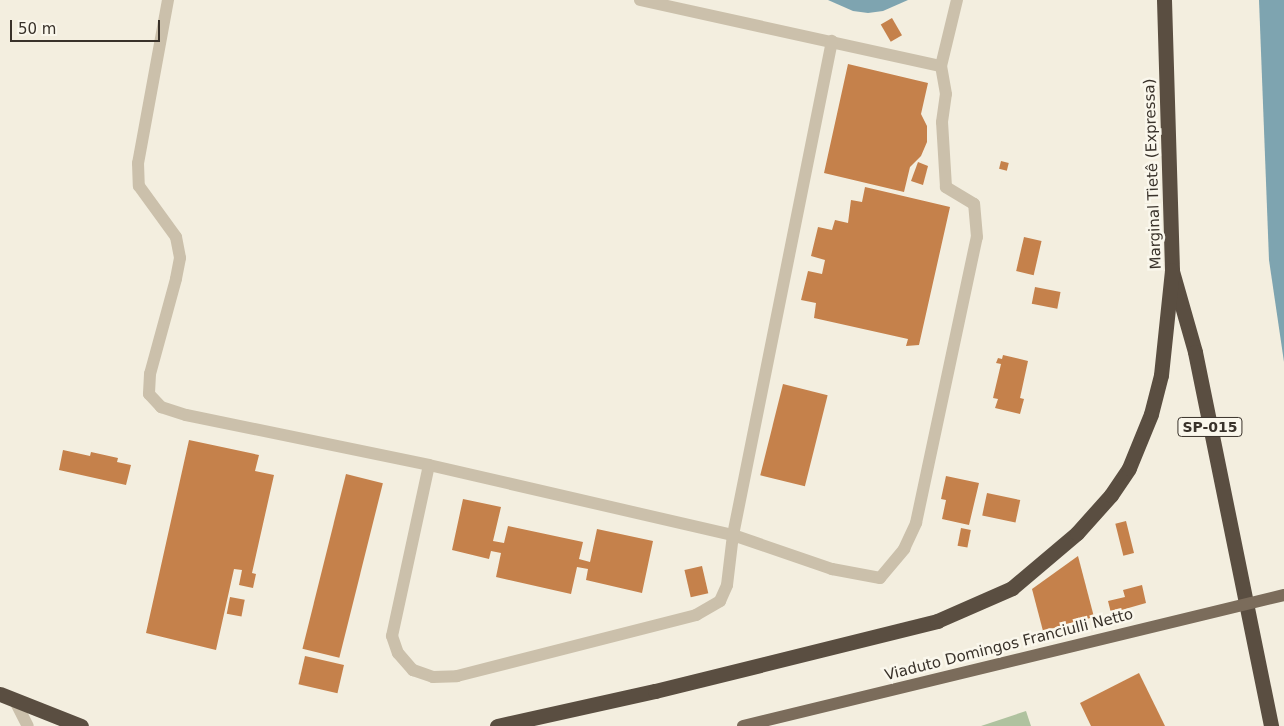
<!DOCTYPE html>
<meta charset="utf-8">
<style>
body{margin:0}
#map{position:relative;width:1284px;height:726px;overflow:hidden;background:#f3eedf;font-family:"DejaVu Sans",sans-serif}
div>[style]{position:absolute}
.green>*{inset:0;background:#afc29f}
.water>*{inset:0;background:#7ea4b0}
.building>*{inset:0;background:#c5814b;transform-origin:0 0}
.minor>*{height:12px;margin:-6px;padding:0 6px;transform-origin:6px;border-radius:6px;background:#cbc0ab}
.highway>*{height:15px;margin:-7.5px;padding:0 7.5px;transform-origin:7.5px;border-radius:7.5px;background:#5a4e41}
.major-bridge>*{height:12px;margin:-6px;padding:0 6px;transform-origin:6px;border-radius:6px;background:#7b6c5b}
span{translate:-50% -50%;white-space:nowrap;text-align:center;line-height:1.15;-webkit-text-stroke:5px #faf7ec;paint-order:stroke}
.shield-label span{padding:1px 4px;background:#faf7ec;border:1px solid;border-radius:4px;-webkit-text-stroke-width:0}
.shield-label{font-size:14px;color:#39322a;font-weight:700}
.street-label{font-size:15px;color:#39322a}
.scale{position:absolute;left:10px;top:20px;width:150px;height:22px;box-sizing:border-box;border:2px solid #39322a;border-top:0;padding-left:6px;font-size:15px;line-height:18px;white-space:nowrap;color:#39322a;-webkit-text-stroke:4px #faf7ec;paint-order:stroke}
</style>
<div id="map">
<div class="green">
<div style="clip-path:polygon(1026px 711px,1031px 726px,981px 726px)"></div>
</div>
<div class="water">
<div style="clip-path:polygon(828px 0,908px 0,883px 11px,868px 13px,853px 11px)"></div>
<div style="clip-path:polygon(1259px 0,1284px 0,1284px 362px,1269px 260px)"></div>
</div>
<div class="building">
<div style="left:892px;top:18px;width:20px;height:13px;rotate:60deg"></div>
<div style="clip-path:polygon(848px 64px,928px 83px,921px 114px,927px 126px,927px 142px,921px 156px,910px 167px,904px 192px,824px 173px)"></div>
<div style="left:1001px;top:161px;width:8px;height:8px;rotate:14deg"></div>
<div style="clip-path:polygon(918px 162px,928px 166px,923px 185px,911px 181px)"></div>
<div style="clip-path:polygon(865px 187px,950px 207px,919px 345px,906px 346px,908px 339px,814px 318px,816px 303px,801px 300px,808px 271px,822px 274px,825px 260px,811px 256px,818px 227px,832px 230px,835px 220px,848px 223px,851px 200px,862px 202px)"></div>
<div style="left:1024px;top:237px;width:18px;height:35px;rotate:13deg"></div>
<div style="left:1035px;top:287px;width:26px;height:17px;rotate:11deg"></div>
<div style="clip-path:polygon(1003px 355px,1028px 361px,1020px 398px,1024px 399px,1020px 414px,995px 408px,998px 399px,993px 398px,1001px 364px,996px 363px,998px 358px,1002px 359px)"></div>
<div style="left:783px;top:384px;width:46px;height:94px;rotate:14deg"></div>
<div style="clip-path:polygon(189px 440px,259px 455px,255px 471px,274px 475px,252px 573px,256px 574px,253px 588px,239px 585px,242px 570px,234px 569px,216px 650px,146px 633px)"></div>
<div style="clip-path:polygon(63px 450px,90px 456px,91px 452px,118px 458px,117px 462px,131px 465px,126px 485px,59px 470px)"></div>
<div style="left:346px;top:474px;width:38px;height:180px;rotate:14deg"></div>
<div style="clip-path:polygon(946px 476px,979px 483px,969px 525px,942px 519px,946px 500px,941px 499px)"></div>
<div style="left:987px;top:493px;width:34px;height:23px;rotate:12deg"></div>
<div style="clip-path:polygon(463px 499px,501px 507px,493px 541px,504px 543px,508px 526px,583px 542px,579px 559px,590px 562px,597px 529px,653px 541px,642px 593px,586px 580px,588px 569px,577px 567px,571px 594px,496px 577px,501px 553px,491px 551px,489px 559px,452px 550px)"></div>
<div style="left:1126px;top:521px;width:33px;height:11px;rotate:76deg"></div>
<div style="left:961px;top:528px;width:10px;height:18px;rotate:11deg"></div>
<div style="clip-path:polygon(1078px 556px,1094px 617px,1043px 631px,1032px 589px)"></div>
<div style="left:702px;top:566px;width:28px;height:18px;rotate:77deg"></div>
<div style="clip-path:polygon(1142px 585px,1146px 603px,1111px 613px,1108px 601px,1125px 597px,1123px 590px)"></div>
<div style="left:230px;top:597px;width:15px;height:17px;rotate:11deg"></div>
<div style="left:305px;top:656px;width:40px;height:29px;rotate:13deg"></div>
<div style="clip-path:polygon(1139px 673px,1165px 726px,1091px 726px,1080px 703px)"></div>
</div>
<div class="minor">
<div style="left:168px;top:0;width:166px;rotate:100.4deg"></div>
<div style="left:138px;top:163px;width:23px;rotate:88deg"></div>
<div style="left:139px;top:186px;width:63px;rotate:54deg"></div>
<div style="left:176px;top:237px;width:21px;rotate:79deg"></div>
<div style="left:180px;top:258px;width:21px;rotate:101deg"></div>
<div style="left:176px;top:279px;width:98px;rotate:105.3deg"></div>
<div style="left:150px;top:374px;width:20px;rotate:93deg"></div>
<div style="left:149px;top:394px;width:18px;rotate:47deg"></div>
<div style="left:161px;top:407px;width:26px;rotate:18deg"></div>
<div style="left:186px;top:415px;width:248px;rotate:11.6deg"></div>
<div style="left:429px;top:465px;width:312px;rotate:13deg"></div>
<div style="left:733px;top:535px;width:105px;rotate:19deg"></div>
<div style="left:832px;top:569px;width:49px;rotate:10.6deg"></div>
<div style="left:880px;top:578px;width:38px;rotate:-50deg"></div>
<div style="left:904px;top:549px;width:29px;rotate:-65deg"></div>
<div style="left:916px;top:523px;width:292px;rotate:-78deg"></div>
<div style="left:977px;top:237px;width:33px;rotate:-95deg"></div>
<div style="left:974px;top:204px;width:33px;rotate:-149deg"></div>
<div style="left:946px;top:187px;width:65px;rotate:-93.5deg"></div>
<div style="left:942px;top:122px;width:28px;rotate:-82deg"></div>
<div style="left:946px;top:94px;width:28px;rotate:-100deg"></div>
<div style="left:941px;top:66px;width:68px;rotate:-76.4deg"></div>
<div style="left:640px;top:0;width:308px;rotate:12.4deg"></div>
<div style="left:429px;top:465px;width:175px;rotate:102.2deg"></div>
<div style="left:392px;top:636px;width:18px;rotate:71deg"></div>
<div style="left:398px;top:653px;width:23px;rotate:49deg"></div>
<div style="left:413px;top:670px;width:21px;rotate:19deg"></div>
<div style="left:433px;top:677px;width:24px;rotate:-2deg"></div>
<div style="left:457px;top:676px;width:247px;rotate:-14.3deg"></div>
<div style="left:696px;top:615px;width:28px;rotate:-30deg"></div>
<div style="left:720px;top:601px;width:17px;rotate:-66deg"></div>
<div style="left:727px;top:585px;width:50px;rotate:-83.2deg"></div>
<div style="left:733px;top:535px;width:504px;rotate:-78.67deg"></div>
<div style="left:14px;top:699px;width:30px;rotate:63deg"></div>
</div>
<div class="highway">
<div style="left:1164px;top:0;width:271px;rotate:88.3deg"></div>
<div style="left:1172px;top:271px;width:84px;rotate:74.1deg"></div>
<div style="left:1195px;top:352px;width:382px;rotate:78.5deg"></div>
<div style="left:0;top:694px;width:87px;rotate:21.6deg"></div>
<div style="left:497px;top:726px;width:162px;rotate:-12.5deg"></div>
<div style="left:655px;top:691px;width:291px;rotate:-13.9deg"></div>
<div style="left:937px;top:621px;width:82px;rotate:-23.7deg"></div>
<div style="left:1012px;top:588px;width:85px;rotate:-40.2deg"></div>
<div style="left:1077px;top:533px;width:51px;rotate:-48.2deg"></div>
<div style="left:1111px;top:495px;width:32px;rotate:-56deg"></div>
<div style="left:1129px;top:468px;width:58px;rotate:-67.8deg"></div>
<div style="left:1151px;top:414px;width:40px;rotate:-75.6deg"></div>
<div style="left:1161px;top:375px;width:105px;rotate:-84deg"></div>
</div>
<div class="major-bridge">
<div style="left:743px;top:726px;width:557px;rotate:-13.61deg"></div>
</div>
<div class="shield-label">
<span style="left:1210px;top:427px">SP-015</span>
</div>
<div class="street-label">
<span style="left:1153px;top:174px;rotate:-92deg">Marginal Tietê (Expressa)</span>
<span style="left:1009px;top:645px;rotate:-14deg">Viaduto Domingos Franciulli Netto</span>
</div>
<div class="scale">50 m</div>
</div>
